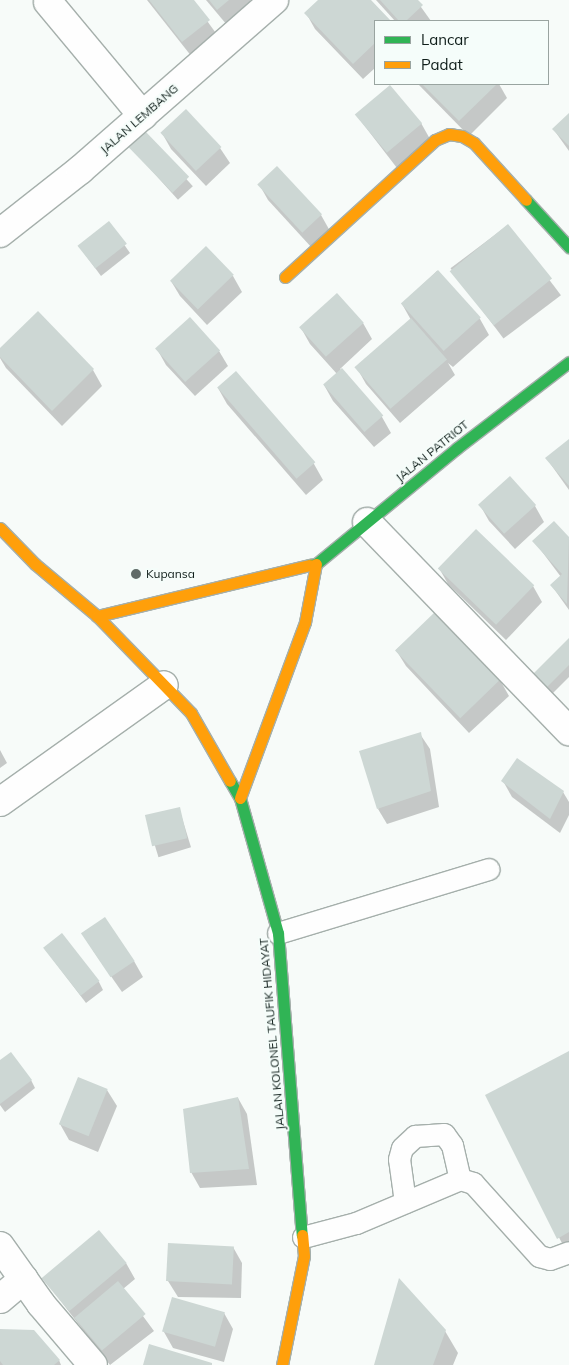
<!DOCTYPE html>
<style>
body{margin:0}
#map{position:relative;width:569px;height:1365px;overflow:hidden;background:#f7fbf9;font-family:Mulish,sans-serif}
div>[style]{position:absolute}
.shadow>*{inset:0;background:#0003;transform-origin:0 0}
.building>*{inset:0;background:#cdd7d4;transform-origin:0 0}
.roads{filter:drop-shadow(1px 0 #a5afab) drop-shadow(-1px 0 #a5afab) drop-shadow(0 1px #a5afab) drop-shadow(0 -1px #a5afab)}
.lane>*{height:21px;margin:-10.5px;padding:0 10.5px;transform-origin:10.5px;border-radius:10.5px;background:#fefefe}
.street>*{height:28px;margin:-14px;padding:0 14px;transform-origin:14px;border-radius:14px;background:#fefefe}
.fast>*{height:11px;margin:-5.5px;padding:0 5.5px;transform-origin:5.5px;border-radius:5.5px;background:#30b455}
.slow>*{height:11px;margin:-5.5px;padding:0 5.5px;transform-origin:5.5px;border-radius:5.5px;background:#ff9f0a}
.dots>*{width:14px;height:14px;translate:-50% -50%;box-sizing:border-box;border:2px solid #f5fdfa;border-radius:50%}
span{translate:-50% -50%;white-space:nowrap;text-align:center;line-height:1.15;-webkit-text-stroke:4px #f5fdfa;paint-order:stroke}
.street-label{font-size:12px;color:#0f1e1a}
.poi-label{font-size:12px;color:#0f1e1a}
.left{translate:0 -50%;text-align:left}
.legend{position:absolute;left:374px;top:20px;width:175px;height:65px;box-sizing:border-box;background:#f5fdfa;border:1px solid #99a4a0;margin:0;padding:6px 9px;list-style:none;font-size:15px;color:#0f1e1a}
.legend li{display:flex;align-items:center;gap:10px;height:25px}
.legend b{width:25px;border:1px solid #99a4a0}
</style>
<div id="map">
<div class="shadow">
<div style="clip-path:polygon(147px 0,192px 0,218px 36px,192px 57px)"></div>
<div style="clip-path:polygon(206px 0,250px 0,252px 3px,227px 25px)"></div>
<div style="clip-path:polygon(319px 0,369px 0,389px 21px,375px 21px,375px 68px,363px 79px,315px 29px,306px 13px)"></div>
<div style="clip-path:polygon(376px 0,416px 0,431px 21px,395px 21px)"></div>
<div style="clip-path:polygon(418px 84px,499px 84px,507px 98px,469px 136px)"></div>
<div style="clip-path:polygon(186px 111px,220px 148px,230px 163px,206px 186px,171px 149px,162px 133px)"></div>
<div style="clip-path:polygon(569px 114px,569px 151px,554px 130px)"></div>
<div style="clip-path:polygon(357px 116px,421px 123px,430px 139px,397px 168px)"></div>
<div style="left:144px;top:132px;width:73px;height:20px;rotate:48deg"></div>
<div style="clip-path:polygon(277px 168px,321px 215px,330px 231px,312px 248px,268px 200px,259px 184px)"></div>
<div style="clip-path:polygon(109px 223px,130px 253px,101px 276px,84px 253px)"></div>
<div style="left:508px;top:225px;width:88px;height:72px;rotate:53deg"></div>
<div style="clip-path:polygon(437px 271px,480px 319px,489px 335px,453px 367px,448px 363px,455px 375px,400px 423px,366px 384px,357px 368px,411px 320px,402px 304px)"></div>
<div style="clip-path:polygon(233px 276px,242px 292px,207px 325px,180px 296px,171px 281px)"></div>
<div style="clip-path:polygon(38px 313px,93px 370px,102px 386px,62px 426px,6px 368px,0 358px,0 349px)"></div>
<div style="clip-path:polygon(363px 323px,372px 339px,340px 369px,382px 417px,391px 433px,374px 447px,333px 401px,324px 385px,337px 374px,310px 344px,301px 328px)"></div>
<div style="clip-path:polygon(157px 349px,219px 351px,228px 366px,195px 396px,166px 365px)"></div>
<div style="clip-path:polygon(236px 373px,314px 464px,323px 480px,306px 495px,227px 404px,218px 388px)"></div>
<div style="clip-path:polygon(569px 440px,569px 490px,547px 459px)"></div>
<div style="clip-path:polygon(510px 478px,535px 506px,544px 522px,515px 549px,489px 521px,480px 505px)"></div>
<div style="clip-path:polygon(554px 523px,569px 539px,569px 610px,552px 586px,561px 577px,534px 541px)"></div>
<div style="clip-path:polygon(476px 530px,533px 586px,542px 602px,506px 640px,448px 584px,439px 568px)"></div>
<div style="clip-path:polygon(436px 613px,500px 680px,509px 696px,469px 733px,406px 666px,396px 650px)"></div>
<div style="clip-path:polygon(569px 640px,569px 677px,550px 696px,533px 676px)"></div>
<div style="clip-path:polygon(420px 734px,430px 749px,439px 807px,387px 824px,378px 809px)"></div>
<div style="clip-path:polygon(0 750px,7px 763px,0 768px)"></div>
<div style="clip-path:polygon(503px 781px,563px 792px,569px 802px,569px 815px,560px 833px,512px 797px)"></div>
<div style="left:179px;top:808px;width:41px;height:34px;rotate:73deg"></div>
<div style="clip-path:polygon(45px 949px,99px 982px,103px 990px,86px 1003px)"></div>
<div style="clip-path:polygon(92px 949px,134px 961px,143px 977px,122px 992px)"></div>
<div style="clip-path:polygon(569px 1052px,569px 1257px,487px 1096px)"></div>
<div style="clip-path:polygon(0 1062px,31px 1080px,35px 1088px,5px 1112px,0 1105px)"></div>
<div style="clip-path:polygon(78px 1079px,107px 1090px,117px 1106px,98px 1152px,69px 1140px,60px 1124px)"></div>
<div style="clip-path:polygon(238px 1098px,247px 1114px,257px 1185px,200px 1188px,191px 1172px)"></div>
<div style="clip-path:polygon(233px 1247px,242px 1263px,241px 1298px,178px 1297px,168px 1281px)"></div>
<div style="clip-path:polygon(126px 1263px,135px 1279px,123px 1289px,154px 1331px,110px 1365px,43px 1278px)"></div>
<div style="clip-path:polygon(224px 1313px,233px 1329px,224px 1362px,173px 1348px,164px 1332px)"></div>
<div style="clip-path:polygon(0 1331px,59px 1360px,61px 1365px,0 1365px)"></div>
<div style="clip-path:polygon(445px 1331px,458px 1353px,453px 1365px,375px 1365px)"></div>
</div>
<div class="building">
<div style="clip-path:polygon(149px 0,194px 0,210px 20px,182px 42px)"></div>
<div style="clip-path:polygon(209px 0,229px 0,217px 10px)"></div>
<div style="clip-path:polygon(318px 0,371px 0,391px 21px,375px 21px,375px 43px,353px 64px,304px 13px)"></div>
<div style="clip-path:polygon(380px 0,418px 0,423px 5px,406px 21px,399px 21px)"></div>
<div style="clip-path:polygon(422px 84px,497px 84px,459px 121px)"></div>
<div style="left:390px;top:85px;width:50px;height:46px;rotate:50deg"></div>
<div style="left:186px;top:109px;width:52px;height:35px;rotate:47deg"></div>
<div style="clip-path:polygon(569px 113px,569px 146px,552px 129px)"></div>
<div style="left:144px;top:130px;width:65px;height:23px;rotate:46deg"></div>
<div style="left:277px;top:166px;width:66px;height:27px;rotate:47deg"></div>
<div style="left:109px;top:221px;width:29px;height:40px;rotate:52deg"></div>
<div style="left:508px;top:224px;width:70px;height:75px;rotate:51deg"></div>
<div style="left:206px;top:246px;width:40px;height:50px;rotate:46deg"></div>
<div style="left:438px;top:270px;width:64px;height:50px;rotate:48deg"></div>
<div style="left:337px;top:293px;width:40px;height:51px;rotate:48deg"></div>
<div style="clip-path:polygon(38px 311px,94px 369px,52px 411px,0 357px,0 348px)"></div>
<div style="left:190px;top:317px;width:45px;height:47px;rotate:48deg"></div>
<div style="left:411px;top:318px;width:55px;height:75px;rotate:49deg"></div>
<div style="left:342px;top:368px;width:63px;height:25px;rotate:49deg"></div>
<div style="left:236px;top:371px;width:121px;height:25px;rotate:49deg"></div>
<div style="clip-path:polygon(569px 439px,569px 486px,545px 458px)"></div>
<div style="left:510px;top:476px;width:39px;height:43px;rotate:48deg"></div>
<div style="clip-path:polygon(554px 521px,569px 537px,567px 604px,550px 585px,562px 574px,532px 541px)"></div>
<div style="left:476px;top:529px;width:81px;height:55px;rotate:44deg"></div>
<div style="left:436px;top:611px;width:94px;height:57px;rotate:46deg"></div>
<div style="clip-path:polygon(569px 638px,569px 665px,545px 689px,531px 676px)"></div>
<div style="clip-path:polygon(421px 732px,431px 791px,377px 809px,359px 751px)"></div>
<div style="clip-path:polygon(517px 758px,564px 791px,550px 819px,501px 781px)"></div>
<div style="left:180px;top:807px;width:32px;height:36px;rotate:77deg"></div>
<div style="left:105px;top:917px;width:53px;height:29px;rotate:56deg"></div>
<div style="left:62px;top:933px;width:61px;height:24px;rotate:52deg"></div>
<div style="clip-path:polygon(569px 1051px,569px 1232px,557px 1239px,485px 1095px)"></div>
<div style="clip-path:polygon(11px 1052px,32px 1080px,0 1104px,0 1060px)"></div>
<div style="left:78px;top:1077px;width:32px;height:51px;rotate:22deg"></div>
<div style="clip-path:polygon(238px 1097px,249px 1169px,190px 1173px,183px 1109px)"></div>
<div style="left:99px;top:1230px;width:43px;height:75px;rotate:50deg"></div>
<div style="left:168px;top:1243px;width:66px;height:38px;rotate:3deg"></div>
<div style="clip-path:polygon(399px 1278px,446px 1330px,433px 1365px,374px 1365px)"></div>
<div style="left:118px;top:1281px;width:43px;height:57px;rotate:50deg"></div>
<div style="left:172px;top:1297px;width:55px;height:36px;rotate:16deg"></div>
<div style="clip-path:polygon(0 1329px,34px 1330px,60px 1360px,54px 1365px,3px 1365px,0 1361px)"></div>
<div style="clip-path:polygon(149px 1344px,212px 1363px,212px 1365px,143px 1365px)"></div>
</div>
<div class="roads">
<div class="lane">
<div style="left:278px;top:933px;width:220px;rotate:-16.9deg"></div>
<div style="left:405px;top:1202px;width:43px;rotate:-97.9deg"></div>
<div style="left:399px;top:1159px;width:11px;rotate:-75deg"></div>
<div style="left:402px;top:1148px;width:18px;rotate:-43deg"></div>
<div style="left:415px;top:1136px;width:29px;rotate:-4deg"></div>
<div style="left:444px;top:1134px;width:14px;rotate:54deg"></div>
<div style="left:452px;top:1145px;width:35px;rotate:77deg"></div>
<div style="left:303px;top:1237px;width:55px;rotate:-14.8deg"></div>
<div style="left:356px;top:1223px;width:113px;rotate:-22.9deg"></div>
<div style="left:460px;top:1179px;width:14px;rotate:17deg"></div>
<div style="left:473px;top:1183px;width:98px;rotate:47.9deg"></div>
<div style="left:539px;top:1256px;width:11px;rotate:15deg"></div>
<div style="left:550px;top:1259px;width:20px;rotate:-20deg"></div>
</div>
<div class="street">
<div style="left:48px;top:2px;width:148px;rotate:50.2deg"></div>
<div style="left:0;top:233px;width:102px;rotate:-38.2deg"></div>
<div style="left:80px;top:170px;width:258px;rotate:-41.2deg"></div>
<div style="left:367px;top:522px;width:291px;rotate:46deg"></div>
<div style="left:0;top:802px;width:201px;rotate:-35.5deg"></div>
<div style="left:0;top:1246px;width:71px;rotate:54.7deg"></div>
<div style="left:41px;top:1304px;width:80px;rotate:49.6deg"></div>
<div style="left:0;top:1299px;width:31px;rotate:-40deg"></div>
</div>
<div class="fast">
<div style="left:526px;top:200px;width:64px;rotate:47.5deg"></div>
<div style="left:310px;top:565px;width:6px;rotate:-9deg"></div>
<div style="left:316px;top:564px;width:183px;rotate:-39.4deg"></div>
<div style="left:457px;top:448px;width:141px;rotate:-37.5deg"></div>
<div style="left:230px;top:781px;width:20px;rotate:60deg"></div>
<div style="left:240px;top:798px;width:140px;rotate:74.3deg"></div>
<div style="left:278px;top:933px;width:303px;rotate:85.5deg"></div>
</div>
<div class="slow">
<div style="left:285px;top:277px;width:203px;rotate:-42.4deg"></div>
<div style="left:435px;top:140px;width:15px;rotate:-23deg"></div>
<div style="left:449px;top:134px;width:13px;rotate:9deg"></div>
<div style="left:462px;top:136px;width:14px;rotate:30deg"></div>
<div style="left:474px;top:143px;width:77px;rotate:47.6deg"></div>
<div style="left:0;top:528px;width:50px;rotate:45.8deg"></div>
<div style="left:35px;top:564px;width:81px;rotate:40deg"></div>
<div style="left:97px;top:616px;width:135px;rotate:45.9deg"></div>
<div style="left:191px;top:713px;width:78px;rotate:60.2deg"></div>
<div style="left:97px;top:616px;width:219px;rotate:-13.5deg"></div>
<div style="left:240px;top:798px;width:188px;rotate:-69.7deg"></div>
<div style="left:305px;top:622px;width:59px;rotate:-79.3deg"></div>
<div style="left:282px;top:1365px;width:111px;rotate:-78.6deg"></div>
<div style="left:304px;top:1256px;width:21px;rotate:-95deg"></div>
</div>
</div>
<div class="dots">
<div style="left:136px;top:574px;background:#606b68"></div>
</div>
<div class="street-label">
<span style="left:139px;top:119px;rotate:-41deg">JALAN LEMBANG</span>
<span style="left:432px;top:451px;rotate:-39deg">JALAN PATRIOT</span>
<span style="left:272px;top:1034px;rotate:-95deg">JALAN KOLONEL TAUFIK HIDAYAT</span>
</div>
<div class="poi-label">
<span class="left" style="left:146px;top:574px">Kupansa</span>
</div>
<ul class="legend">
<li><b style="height:6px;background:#30b455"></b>Lancar</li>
<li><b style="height:6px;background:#ff9f0a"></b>Padat</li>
</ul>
</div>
